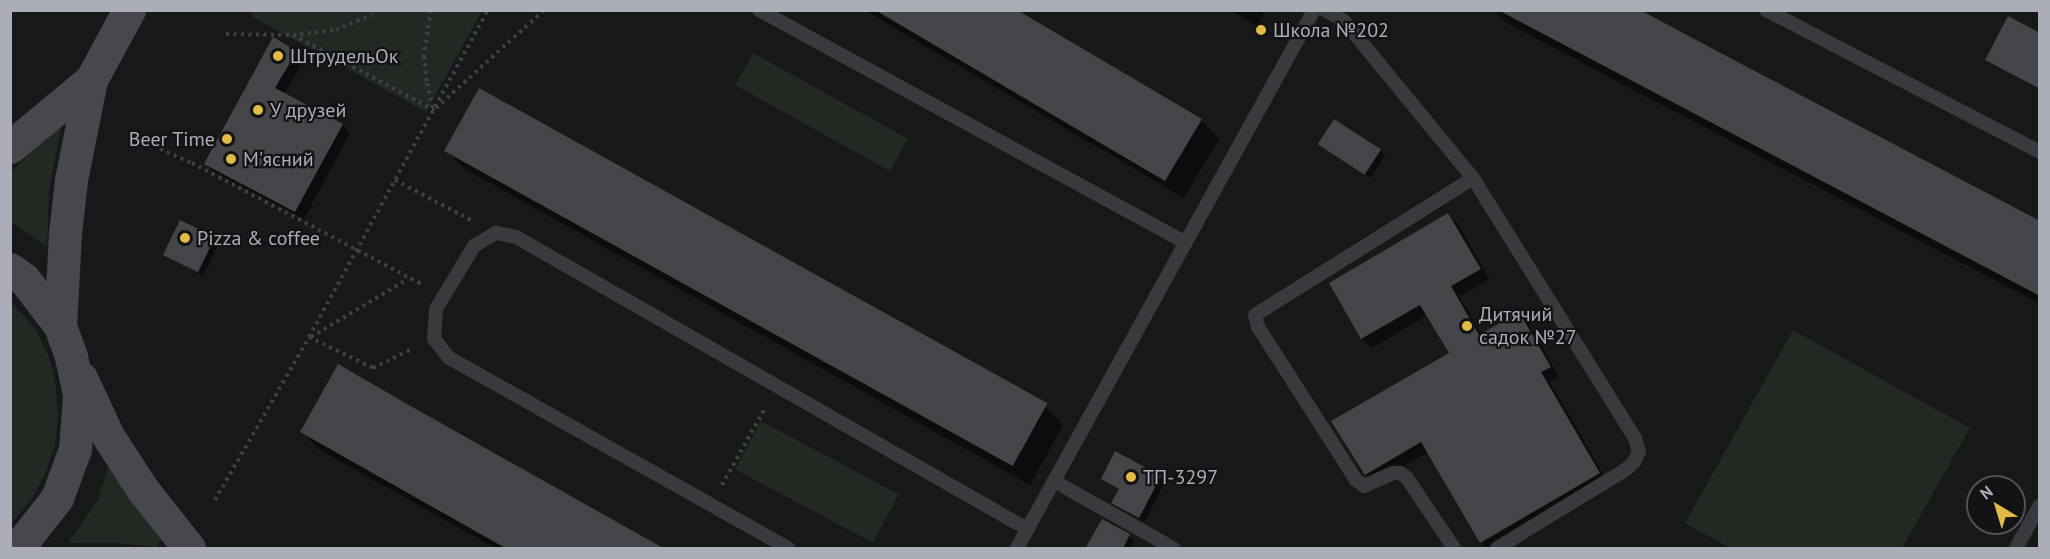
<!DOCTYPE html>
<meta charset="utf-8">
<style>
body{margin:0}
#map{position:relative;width:2050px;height:559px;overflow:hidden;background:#181719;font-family:"PT Sans",sans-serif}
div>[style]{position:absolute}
.green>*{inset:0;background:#222923;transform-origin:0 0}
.shadow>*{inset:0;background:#0007}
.building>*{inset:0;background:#454449;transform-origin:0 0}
.path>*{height:4px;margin-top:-2px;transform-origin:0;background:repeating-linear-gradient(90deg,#3f4045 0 3px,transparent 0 7.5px)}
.lane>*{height:14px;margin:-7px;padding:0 7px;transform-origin:7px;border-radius:7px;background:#39393e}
.secondary>*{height:33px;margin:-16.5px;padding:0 16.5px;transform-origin:16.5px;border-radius:16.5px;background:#47484e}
.dots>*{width:16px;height:16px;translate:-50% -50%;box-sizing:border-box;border:3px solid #131214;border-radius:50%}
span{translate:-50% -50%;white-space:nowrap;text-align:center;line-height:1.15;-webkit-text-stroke:4.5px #131214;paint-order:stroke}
.poi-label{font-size:20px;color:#abaeb8}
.left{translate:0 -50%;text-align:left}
.right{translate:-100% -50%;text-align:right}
.frame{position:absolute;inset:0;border:12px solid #abaeb8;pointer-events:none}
.north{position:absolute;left:1966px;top:475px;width:60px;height:60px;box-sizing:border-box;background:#131214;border:2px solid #505056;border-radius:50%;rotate:322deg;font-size:16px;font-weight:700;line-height:24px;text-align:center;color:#abaeb8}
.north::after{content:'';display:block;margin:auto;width:21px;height:27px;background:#e2bb46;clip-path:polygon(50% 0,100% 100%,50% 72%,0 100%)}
</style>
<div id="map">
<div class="green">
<div style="clip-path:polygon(254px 11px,254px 10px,482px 11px,426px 112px,251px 16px)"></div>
<div style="left:753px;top:53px;width:177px;height:37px;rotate:29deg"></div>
<div style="clip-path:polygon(62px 122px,49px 190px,47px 247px,11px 222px,10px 173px)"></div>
<div style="clip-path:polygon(10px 300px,38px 333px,50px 360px,56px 387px,58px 416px,55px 445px,46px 472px,33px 497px,11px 524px)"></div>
<div style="clip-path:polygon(1793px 330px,1970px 428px,1902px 548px,1730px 548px,1685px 523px)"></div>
<div style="left:761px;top:421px;width:156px;height:55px;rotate:28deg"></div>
<div style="clip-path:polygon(110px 460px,164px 534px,157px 547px,115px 543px,68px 543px,98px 500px)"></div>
</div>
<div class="shadow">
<div style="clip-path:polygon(864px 10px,1014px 10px,1201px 120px,1219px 139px,1184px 198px)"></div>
<div style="clip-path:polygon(1229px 10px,1265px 10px,1258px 26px)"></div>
<div style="clip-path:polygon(1494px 10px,1637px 10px,2040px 223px,2040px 304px,1505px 22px)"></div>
<div style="clip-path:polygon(2040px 35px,2040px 90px,1987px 60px)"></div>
<div style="clip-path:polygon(296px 52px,304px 60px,284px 95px,342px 125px,350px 133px,304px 219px,214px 172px,206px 164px)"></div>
<div style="clip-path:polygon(1319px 144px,1380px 150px,1385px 155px,1370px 178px)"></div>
<div style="clip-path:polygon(446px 150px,1045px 406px,1063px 425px,1030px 485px,465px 169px)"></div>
<div style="clip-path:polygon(1448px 215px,1458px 224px,1489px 279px,1459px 296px,1482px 335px,1519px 313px,1528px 323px,1559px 377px,1550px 382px,1608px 483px,1496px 548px,1488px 548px,1481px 542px,1429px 452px,1373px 482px,1364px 473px,1451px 354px,1428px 315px,1372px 348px,1362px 338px)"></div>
<div style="clip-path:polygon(214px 238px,219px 243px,203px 276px,165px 255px)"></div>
<div style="clip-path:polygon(302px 432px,663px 548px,495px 548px,320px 450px)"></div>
<div style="clip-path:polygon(1160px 477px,1165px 482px,1144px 522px,1113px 503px,1120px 490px,1102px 479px)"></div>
<div style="clip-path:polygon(1103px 521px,1134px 540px,1130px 548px,1087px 548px)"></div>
</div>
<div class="building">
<div style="clip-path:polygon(875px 10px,1017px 10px,1202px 119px,1165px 181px)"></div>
<div style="clip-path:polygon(1498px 10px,1640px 10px,1732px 59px,2040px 221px,2040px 296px)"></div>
<div style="clip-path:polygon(2008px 16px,2040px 33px,2040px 89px,1985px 60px)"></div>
<div style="clip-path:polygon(273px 37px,297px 51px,275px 88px,343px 124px,295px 212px,204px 164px)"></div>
<div style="left:479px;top:88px;width:650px;height:72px;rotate:29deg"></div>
<div style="left:1334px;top:119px;width:56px;height:30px;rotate:33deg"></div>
<div style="clip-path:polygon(1448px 213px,1481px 269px,1451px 286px,1479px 335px,1519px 312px,1551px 367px,1541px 372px,1600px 473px,1480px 543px,1421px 442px,1365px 475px,1331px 421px,1449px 353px,1420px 305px,1361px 339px,1329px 283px)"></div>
<div style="left:180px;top:220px;width:39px;height:39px;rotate:26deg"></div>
<div style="clip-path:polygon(338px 364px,407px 404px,665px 549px,507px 549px,300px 432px)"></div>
<div style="clip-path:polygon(1115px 451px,1161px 476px,1139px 518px,1111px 503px,1119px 489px,1101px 479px)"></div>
<div style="clip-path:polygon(1102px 519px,1130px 534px,1123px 549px,1085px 549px)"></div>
</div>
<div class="path">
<div style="left:431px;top:10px;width:47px;rotate:98.7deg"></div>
<div style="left:424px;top:56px;width:27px;rotate:84deg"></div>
<div style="left:427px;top:83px;width:28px;rotate:77deg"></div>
<div style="left:226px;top:34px;width:67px;rotate:0.9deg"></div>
<div style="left:293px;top:35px;width:43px;rotate:-6.6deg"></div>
<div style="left:336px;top:30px;width:39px;rotate:-23deg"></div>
<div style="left:293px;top:35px;width:160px;rotate:28deg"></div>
<div style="left:436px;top:108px;width:146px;rotate:-42.2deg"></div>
<div style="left:160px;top:149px;width:35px;rotate:24deg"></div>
<div style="left:192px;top:163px;width:261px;rotate:27.8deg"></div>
<div style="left:395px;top:180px;width:86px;rotate:27.8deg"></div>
<div style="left:309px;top:337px;width:71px;rotate:25.8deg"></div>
<div style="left:373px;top:368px;width:43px;rotate:-26deg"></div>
<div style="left:311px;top:337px;width:113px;rotate:-30.9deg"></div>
<div style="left:722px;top:485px;width:88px;rotate:-60.8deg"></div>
<div style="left:215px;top:500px;width:188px;rotate:-60deg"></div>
<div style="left:309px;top:337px;width:373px;rotate:-61.3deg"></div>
</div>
<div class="lane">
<div style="left:759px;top:10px;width:486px;rotate:28.6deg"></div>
<div style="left:1325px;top:10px;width:22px;rotate:30deg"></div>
<div style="left:1344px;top:21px;width:203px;rotate:50.6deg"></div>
<div style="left:1766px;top:10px;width:309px;rotate:27.4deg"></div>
<div style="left:1054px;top:481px;width:137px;rotate:29.4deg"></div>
<div style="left:788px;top:548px;width:389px;rotate:-150.7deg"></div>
<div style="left:449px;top:358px;width:24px;rotate:-128deg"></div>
<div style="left:434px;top:339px;width:30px;rotate:-86deg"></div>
<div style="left:436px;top:309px;width:74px;rotate:-58.9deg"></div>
<div style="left:474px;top:246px;width:26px;rotate:-31deg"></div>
<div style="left:496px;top:233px;width:20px;rotate:11deg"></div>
<div style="left:516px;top:237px;width:589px;rotate:29.74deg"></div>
<div style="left:1017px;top:548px;width:615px;rotate:-61.1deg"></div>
<div style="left:1454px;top:548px;width:84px;rotate:-123.9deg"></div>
<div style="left:1407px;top:478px;width:9px;rotate:-144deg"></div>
<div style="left:1400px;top:473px;width:7px;rotate:180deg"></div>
<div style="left:1393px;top:473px;width:32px;rotate:156deg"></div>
<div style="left:1364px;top:486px;width:10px;rotate:-143deg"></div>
<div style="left:1356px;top:480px;width:182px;rotate:-122.6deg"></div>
<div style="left:1258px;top:327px;width:12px;rotate:-104deg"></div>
<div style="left:1255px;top:315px;width:257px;rotate:-32.1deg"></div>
<div style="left:1473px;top:178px;width:306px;rotate:58.1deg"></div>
<div style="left:1635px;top:438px;width:14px;rotate:73deg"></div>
<div style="left:1639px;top:451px;width:12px;rotate:114deg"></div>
<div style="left:1634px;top:462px;width:12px;rotate:138deg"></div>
<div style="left:1625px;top:470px;width:150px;rotate:148.6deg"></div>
<div style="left:2016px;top:548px;width:49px;rotate:-60.8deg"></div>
</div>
<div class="secondary">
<div style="left:10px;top:147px;width:105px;rotate:-39.6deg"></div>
<div style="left:10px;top:269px;width:17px;rotate:36deg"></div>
<div style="left:24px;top:279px;width:59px;rotate:52.5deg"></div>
<div style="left:60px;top:326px;width:33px;rotate:70deg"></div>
<div style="left:71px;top:357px;width:40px;rotate:78deg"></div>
<div style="left:79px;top:396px;width:53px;rotate:94.3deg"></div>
<div style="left:75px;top:449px;width:52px;rotate:110.2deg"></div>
<div style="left:57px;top:498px;width:53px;rotate:128.2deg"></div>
<div style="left:24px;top:540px;width:14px;rotate:144deg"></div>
<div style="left:60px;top:326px;width:93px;rotate:-86.9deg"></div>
<div style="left:65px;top:233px;width:53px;rotate:-83.5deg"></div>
<div style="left:71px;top:180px;width:102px;rotate:-78.7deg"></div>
<div style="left:91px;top:80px;width:80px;rotate:-61.5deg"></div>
<div style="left:81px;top:378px;width:64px;rotate:65deg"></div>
<div style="left:108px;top:436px;width:64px;rotate:57.1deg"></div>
<div style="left:143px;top:490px;width:74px;rotate:51.6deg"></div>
</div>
<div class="dots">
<div style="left:1261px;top:30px;background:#e2bb46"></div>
<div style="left:278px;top:56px;background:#e2bb46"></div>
<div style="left:258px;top:110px;background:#e2bb46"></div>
<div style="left:227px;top:139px;background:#e2bb46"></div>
<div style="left:231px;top:159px;background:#e2bb46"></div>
<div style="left:185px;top:238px;background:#e2bb46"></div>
<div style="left:1467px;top:326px;background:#e2bb46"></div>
<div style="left:1131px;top:477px;background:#e2bb46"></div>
</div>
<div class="poi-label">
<span class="left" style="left:1273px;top:30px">Школа №202</span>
<span class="left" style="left:290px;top:56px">ШтрудельОк</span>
<span class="left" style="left:270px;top:110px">У друзей</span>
<span class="right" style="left:215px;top:139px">Beer Time</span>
<span class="left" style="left:243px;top:159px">М'ясний</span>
<span class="left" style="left:197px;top:238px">Pizza &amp; coffee</span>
<span class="left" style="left:1479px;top:326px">Дитячий<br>садок №27</span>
<span class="left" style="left:1143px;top:477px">ТП-3297</span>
</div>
<div class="frame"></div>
<div class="north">N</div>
</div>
